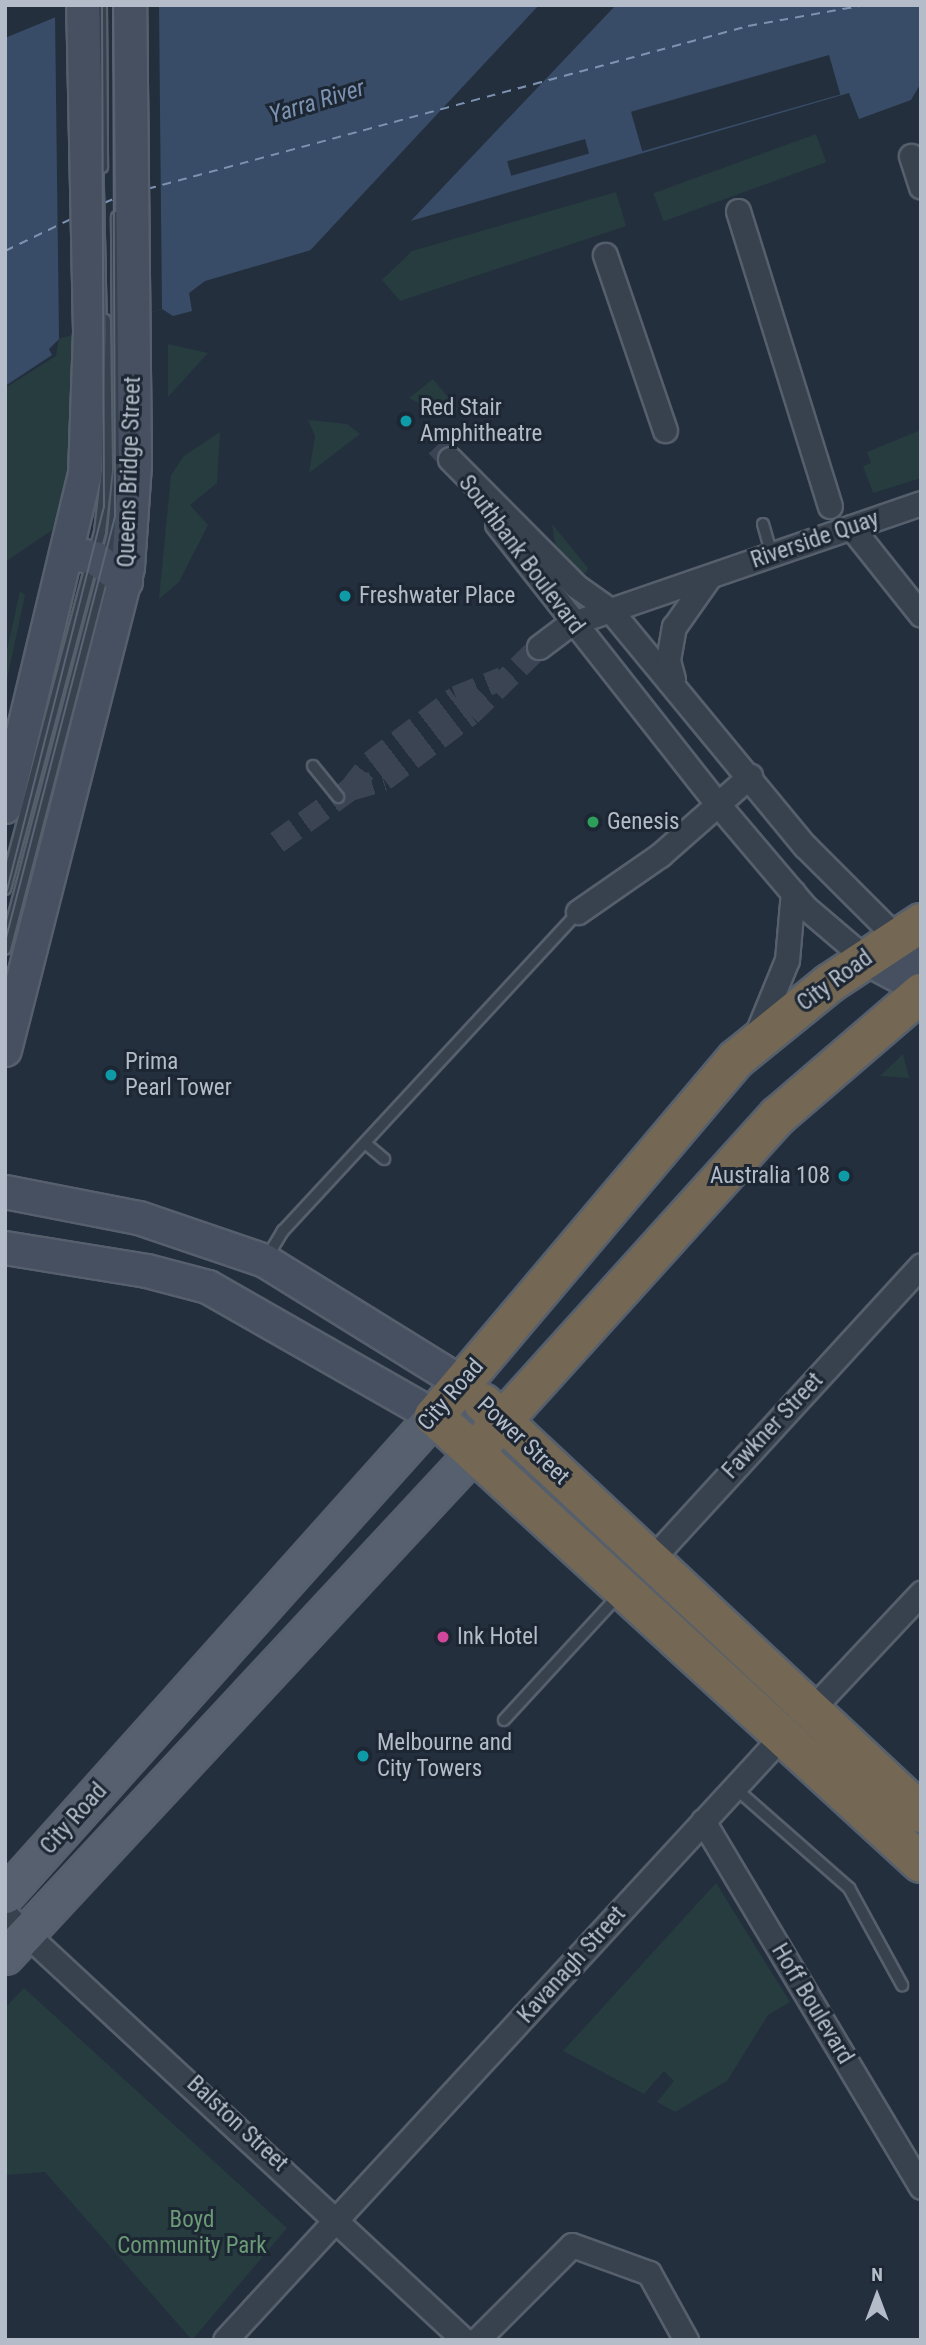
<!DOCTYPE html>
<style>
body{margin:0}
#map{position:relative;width:926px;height:2345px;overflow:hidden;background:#242f3e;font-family:"Roboto Condensed",sans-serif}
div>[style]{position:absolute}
.green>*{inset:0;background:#263c3f;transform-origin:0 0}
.water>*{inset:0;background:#394c67}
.pier>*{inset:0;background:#242f3e;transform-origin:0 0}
.ferry>*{height:2px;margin-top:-1px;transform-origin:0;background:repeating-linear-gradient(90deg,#7c92b1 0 9px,transparent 0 16px)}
.street-tunnel>*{height:23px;margin-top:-11.5px;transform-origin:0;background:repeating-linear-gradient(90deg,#3a4453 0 23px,transparent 0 34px)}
.roads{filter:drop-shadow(2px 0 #565f6c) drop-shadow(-2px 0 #565f6c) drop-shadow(0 2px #565f6c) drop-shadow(0 -2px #565f6c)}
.lane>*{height:10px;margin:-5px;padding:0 5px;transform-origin:5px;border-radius:5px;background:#38414e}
.street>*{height:23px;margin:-11.5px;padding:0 11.5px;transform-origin:11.5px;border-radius:11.5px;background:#38414e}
.secondary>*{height:32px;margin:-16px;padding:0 16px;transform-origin:16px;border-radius:16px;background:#465061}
.primary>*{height:35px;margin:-17.5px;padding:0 17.5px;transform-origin:17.5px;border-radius:17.5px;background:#56606e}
.highway>*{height:38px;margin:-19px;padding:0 19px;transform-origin:19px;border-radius:19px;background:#746855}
.tram>*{height:2px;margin:-1px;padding:0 1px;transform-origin:1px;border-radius:1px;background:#5a6575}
.dots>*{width:19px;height:19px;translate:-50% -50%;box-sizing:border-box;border:4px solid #1d2633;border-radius:50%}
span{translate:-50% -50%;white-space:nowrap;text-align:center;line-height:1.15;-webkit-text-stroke:6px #1d2633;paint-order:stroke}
.poi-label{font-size:23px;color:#b4bcc9}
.left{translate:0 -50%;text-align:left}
.right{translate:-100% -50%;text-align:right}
.street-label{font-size:23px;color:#b4bcc9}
.park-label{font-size:23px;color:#6b9a76}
.water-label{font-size:24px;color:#7c92b1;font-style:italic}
.frame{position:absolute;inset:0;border:7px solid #b4bcc9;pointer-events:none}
.north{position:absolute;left:842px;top:2261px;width:70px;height:70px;-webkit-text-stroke:5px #1d2633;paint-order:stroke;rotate:0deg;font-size:19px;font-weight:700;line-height:28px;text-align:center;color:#b4bcc9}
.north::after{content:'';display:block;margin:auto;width:24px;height:32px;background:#b4bcc9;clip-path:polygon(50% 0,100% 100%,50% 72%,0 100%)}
</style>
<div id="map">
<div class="green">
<div style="left:816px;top:134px;width:30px;height:173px;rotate:70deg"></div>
<div style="clip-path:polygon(616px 192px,626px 226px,400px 301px,382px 280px,412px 251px)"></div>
<div style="clip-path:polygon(77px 334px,76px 432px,61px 524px,5px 562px,5px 388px,56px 356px,59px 339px)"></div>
<div style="clip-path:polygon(168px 344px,208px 353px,168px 397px)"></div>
<div style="clip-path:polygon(433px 379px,458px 409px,448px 419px,409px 398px)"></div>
<div style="clip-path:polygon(308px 420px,347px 424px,360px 434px,309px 473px,315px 436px)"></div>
<div style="clip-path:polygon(921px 430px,921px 478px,873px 493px,863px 466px,871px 463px,867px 452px)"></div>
<div style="clip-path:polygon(220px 432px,217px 483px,190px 505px,208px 525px,179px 582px,159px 599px,171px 475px,184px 456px)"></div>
<div style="clip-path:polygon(552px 524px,588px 568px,586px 573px,575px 575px,557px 556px)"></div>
<div style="clip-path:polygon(20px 591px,25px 595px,5px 689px,5px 659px)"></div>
<div style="clip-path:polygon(903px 1054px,909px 1078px,880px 1076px)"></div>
<div style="clip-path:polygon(716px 1883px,790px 2002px,768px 2015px,727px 2081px,675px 2112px,657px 2102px,674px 2081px,664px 2071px,644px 2094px,563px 2051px)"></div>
<div style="clip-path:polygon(24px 1988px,287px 2228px,192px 2340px,45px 2172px,5px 2175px,5px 2008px)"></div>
</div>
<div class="water">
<div style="clip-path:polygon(85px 5px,921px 5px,921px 83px,911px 100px,859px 119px,849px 93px,205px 281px,189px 293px,192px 311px,173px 316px,162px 309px,59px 339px,49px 349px,52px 355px,5px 386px,5px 38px)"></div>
</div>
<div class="pier">
<div style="clip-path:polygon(84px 5px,159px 5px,162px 309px,59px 339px,55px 14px)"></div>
<div style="clip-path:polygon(539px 5px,616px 5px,406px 226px,304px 257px)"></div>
<div style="left:829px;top:55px;width:41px;height:206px;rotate:74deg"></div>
<div style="left:585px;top:139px;width:15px;height:81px;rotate:74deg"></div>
</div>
<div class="ferry">
<div style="left:147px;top:189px;width:623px;rotate:-15.17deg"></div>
<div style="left:748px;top:26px;width:119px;rotate:-10.2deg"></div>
<div style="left:104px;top:203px;width:15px;rotate:-23deg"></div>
<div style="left:5px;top:251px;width:76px;rotate:-25.9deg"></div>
</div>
<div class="street-tunnel">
<div style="left:437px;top:445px;width:19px;rotate:47deg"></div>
<div style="left:350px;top:789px;width:35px;rotate:-16deg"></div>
<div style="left:384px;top:779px;width:108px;rotate:-37.1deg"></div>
<div style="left:470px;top:714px;width:96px;rotate:-44.2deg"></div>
<div style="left:277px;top:842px;width:90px;rotate:-36deg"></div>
<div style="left:350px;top:789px;width:34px;rotate:-52deg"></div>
<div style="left:371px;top:762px;width:107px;rotate:-37.4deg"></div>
<div style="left:456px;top:697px;width:50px;rotate:-22.4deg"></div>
</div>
<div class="roads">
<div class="lane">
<div style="left:101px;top:5px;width:162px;rotate:89.6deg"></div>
<div style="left:763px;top:524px;width:32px;rotate:74deg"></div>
<div style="left:313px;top:766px;width:40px;rotate:51deg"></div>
<div style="left:5px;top:889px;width:369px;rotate:-75.1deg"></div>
<div style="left:100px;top:532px;width:62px;rotate:-83.6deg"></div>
<div style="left:107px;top:470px;width:150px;rotate:-90.8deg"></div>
<div style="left:5px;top:949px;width:430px;rotate:-75.4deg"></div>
<div style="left:113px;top:533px;width:66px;rotate:-84.8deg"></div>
<div style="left:119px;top:467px;width:250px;rotate:-90.5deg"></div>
<div style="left:365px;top:1143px;width:25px;rotate:40deg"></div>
<div style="left:266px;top:1259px;width:33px;rotate:-59deg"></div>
<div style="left:283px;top:1231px;width:434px;rotate:-47.2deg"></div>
<div style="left:504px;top:1720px;width:170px;rotate:-47.4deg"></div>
<div style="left:734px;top:1787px;width:153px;rotate:41.3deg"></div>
<div style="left:849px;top:1888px;width:111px;rotate:61.3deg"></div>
</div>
<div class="street">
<div style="left:911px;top:156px;width:32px;rotate:72deg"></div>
<div style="left:738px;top:211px;width:309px;rotate:72.7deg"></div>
<div style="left:605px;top:255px;width:185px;rotate:71.1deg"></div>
<div style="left:450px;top:459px;width:179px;rotate:45.2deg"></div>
<div style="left:576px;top:586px;width:43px;rotate:35.5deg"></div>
<div style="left:611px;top:611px;width:305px;rotate:50.5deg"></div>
<div style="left:805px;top:846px;width:130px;rotate:45deg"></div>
<div style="left:497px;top:524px;width:354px;rotate:51.8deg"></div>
<div style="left:716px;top:802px;width:138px;rotate:49.7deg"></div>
<div style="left:805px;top:907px;width:79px;rotate:40.4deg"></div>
<div style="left:851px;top:527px;width:112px;rotate:51.5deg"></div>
<div style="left:539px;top:647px;width:39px;rotate:-37deg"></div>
<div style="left:570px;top:624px;width:371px;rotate:-19deg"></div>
<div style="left:673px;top:679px;width:20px;rotate:-105deg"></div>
<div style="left:668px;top:660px;width:34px;rotate:-80deg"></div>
<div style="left:674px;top:627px;width:61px;rotate:-55deg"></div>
<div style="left:578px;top:912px;width:100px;rotate:-34.8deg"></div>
<div style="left:660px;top:855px;width:120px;rotate:-41.3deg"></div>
<div style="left:757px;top:1033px;width:79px;rotate:-67.7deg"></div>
<div style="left:787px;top:960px;width:68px;rotate:-85deg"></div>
<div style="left:650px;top:1561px;width:401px;rotate:-47.5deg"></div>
<div style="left:811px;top:1710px;width:161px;rotate:-46.8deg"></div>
<div style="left:703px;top:1821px;width:426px;rotate:59.2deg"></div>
<div style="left:5px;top:1914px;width:626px;rotate:42.86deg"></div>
<div style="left:225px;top:2340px;width:823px;rotate:-47.31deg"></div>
<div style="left:477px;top:2340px;width:134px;rotate:-45deg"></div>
<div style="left:572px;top:2245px;width:82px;rotate:20deg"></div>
<div style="left:649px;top:2273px;width:77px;rotate:61.1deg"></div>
</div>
<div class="secondary">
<div style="left:69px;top:553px;width:26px;rotate:11deg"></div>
<div style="left:95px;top:558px;width:39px;rotate:37deg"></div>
<div style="left:5px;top:807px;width:342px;rotate:-76.5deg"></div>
<div style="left:85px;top:475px;width:144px;rotate:-88deg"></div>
<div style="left:90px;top:331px;width:326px;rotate:-91.2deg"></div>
<div style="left:897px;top:938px;width:29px;rotate:34deg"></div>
<div style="left:865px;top:958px;width:64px;rotate:28.2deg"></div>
<div style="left:5px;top:1050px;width:498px;rotate:-75.7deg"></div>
<div style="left:128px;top:567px;width:103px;rotate:-86.1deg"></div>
<div style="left:135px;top:464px;width:459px;rotate:-90.6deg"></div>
<div style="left:5px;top:1192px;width:136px;rotate:11deg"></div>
<div style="left:139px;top:1218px;width:133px;rotate:18.8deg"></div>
<div style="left:265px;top:1261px;width:233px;rotate:31.8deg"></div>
<div style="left:5px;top:1248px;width:144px;rotate:9.2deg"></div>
<div style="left:147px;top:1271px;width:63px;rotate:14.7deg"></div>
<div style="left:208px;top:1287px;width:260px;rotate:29.7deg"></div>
</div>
<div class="primary">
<div style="left:5px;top:1895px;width:643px;rotate:-48.15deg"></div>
<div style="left:5px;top:1956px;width:691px;rotate:-47.05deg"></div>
</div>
<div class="highway">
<div style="left:921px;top:923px;width:109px;rotate:146.6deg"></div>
<div style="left:830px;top:983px;width:121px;rotate:141deg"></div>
<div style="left:736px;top:1059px;width:468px;rotate:130.2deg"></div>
<div style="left:434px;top:1416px;width:661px;rotate:42.55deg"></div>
<div style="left:483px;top:1403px;width:600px;rotate:43.11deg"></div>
<div style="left:476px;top:1450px;width:450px;rotate:-47.9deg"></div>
<div style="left:778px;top:1116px;width:189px;rotate:-40.7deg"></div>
</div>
</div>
<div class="tram">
<div style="left:5px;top:898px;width:404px;rotate:-75.8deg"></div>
<div style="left:104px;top:506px;width:501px;rotate:-90.23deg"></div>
<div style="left:5px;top:942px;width:439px;rotate:-75.5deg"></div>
<div style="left:115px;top:517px;width:512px;rotate:-90.22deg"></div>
</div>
<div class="dots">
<div style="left:406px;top:421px;background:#0f9aa8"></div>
<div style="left:345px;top:596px;background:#0f9aa8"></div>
<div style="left:593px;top:822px;background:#2e9e5b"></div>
<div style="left:111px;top:1075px;background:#0f9aa8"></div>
<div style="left:844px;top:1176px;background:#0f9aa8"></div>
<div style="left:443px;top:1637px;background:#d1479c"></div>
<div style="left:363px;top:1756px;background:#0f9aa8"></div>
</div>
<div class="poi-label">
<span class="left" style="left:420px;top:421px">Red Stair<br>Amphitheatre</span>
<span class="left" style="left:359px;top:596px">Freshwater Place</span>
<span class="left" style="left:607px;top:822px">Genesis</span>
<span class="left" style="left:125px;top:1075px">Prima<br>Pearl Tower</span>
<span class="right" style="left:830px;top:1176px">Australia 108</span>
<span class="left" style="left:457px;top:1637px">Ink Hotel</span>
<span class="left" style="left:377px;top:1756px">Melbourne and<br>City Towers</span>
</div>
<div class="street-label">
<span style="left:130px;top:472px;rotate:-88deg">Queens Bridge Street</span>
<span style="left:815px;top:540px;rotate:-19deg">Riverside Quay</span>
<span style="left:521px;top:555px;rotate:53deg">Southbank Boulevard</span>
<span style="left:835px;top:981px;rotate:-36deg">City Road</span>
<span style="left:451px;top:1395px;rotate:-49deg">City Road</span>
<span style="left:773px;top:1426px;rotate:-47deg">Fawkner Street</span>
<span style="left:523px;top:1441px;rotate:43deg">Power Street</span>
<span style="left:74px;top:1819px;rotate:-48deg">City Road</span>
<span style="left:572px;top:1965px;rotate:-48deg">Kavanagh Street</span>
<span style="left:812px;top:2004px;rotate:59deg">Hoff Boulevard</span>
<span style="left:237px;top:2124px;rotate:43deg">Balston Street</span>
</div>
<div class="park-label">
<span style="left:192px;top:2233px">Boyd<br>Community Park</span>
</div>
<div class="water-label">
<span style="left:317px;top:102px;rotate:-17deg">Yarra River</span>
</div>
<div class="frame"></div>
<div class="north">N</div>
</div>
